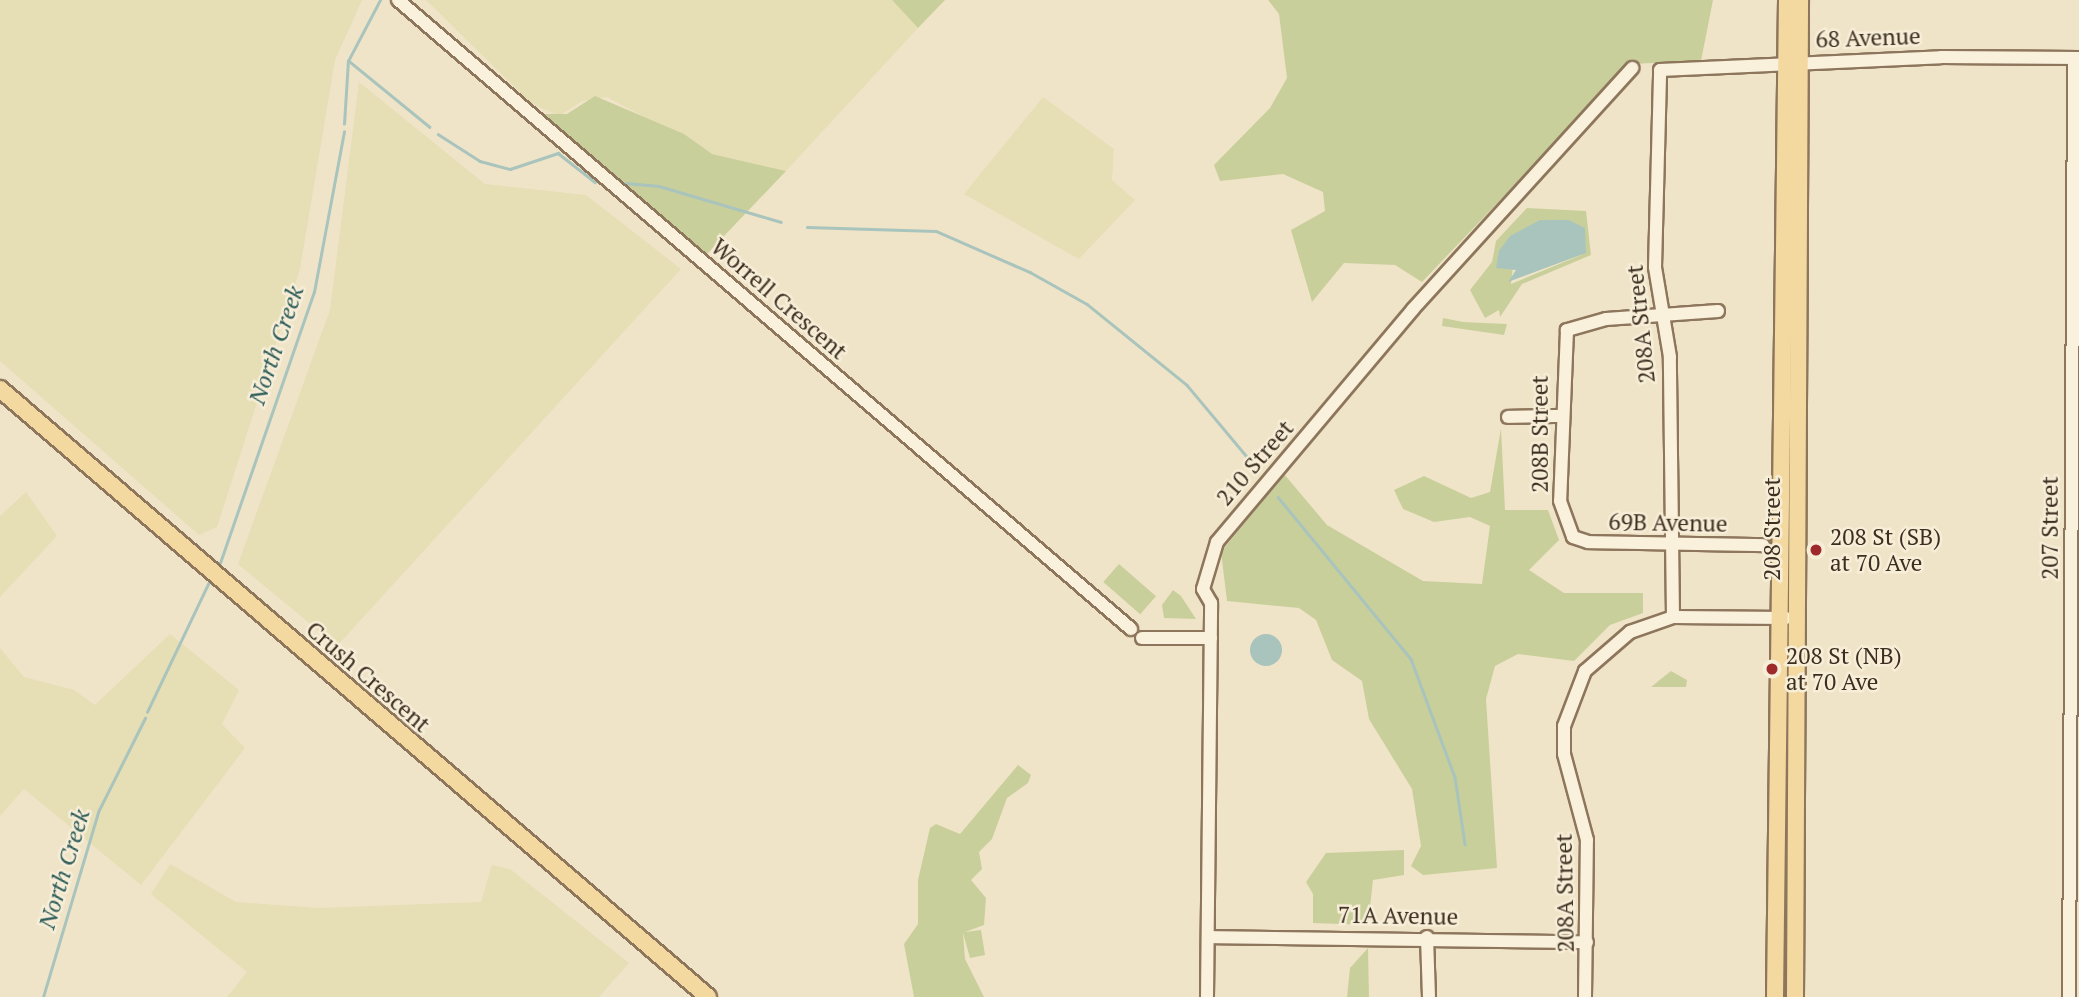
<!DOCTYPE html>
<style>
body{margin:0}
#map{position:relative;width:2079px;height:997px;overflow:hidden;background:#f0e4c8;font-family:"PT Serif",serif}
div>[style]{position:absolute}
.farmland>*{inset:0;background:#e6deb5}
.green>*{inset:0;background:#c9cf9b;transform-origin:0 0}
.water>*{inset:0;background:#a9c4bc}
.round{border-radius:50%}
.stream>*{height:2.5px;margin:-1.25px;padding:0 1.25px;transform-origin:1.25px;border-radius:1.25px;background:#a9c4bc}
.roads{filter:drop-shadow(2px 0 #8d765c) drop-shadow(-2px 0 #8d765c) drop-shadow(0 2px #8d765c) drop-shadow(0 -2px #8d765c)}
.minor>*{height:12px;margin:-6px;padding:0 6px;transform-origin:6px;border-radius:6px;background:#faf1dc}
.major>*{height:16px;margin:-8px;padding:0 8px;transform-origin:8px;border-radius:8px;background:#f3d9a0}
.dots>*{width:19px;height:19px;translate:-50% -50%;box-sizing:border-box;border:4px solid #f7eed8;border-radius:50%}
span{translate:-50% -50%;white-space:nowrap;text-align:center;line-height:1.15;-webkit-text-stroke:5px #f7eed8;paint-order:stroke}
.street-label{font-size:23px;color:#3d2e20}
.poi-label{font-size:23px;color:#3d2e20}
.left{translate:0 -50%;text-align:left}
.water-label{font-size:24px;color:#2f5d5a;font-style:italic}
</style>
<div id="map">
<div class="farmland">
<div style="clip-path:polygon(0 0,362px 0,335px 60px,300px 269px,217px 527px,199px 535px,0 361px)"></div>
<div style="clip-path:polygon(426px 0,892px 0,918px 28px,786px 171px,712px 154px,607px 97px,582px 101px,559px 116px,532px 104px)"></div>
<div style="clip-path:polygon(359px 82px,485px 184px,586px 195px,681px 269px,337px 646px,238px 564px,330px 310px)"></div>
<div style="clip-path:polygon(1043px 97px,1114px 149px,1112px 180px,1135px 200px,1079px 259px,964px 194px)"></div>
<div style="clip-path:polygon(26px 492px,57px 536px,0 597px,0 516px)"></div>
<div style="clip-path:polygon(170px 634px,239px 690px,222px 724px,245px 748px,141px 885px,24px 789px,0 816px,0 648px,24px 677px,74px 690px,95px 705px)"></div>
<div style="clip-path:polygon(170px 864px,236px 902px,318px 908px,481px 902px,492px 865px,510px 869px,629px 963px,599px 997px,227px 997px,247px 972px,151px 894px)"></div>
</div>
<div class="green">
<div style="clip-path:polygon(892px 0,945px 0,918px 28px)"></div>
<div style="clip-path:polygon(1268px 0,1713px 0,1701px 61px,1630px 64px,1422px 282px,1395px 265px,1344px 263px,1312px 302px,1291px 230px,1325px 211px,1323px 192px,1283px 174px,1220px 181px,1214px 165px,1270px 108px,1287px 78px,1279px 14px)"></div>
<div style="clip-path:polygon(595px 96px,684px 134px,712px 154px,786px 171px,706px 255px,543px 114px,567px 114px)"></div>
<div style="clip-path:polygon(evenodd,1527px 208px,1586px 211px,1591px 255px,1522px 284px,1500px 317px,1499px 310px,1485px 318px,1470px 290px,1492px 262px,1496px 241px,1527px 208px,1585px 228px,1581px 255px,1511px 284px,1513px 266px,1497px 268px,1585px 228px)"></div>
<div style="clip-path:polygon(1443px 318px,1463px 322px,1507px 324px,1504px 335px,1442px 326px)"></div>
<div style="clip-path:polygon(1501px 428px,1505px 510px,1548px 510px,1559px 540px,1529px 570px,1564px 593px,1643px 593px,1643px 613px,1610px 625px,1574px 661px,1518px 654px,1495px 666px,1486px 699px,1497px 868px,1423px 875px,1411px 866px,1421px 846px,1412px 789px,1369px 719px,1362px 681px,1332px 660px,1316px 620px,1299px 608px,1227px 601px,1221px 552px,1284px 474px,1327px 525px,1423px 581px,1482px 584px,1490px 526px,1470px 517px,1434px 522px,1403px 509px,1394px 490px,1424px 476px,1471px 498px,1490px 492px)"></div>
<div style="left:1119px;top:564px;width:49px;height:24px;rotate:41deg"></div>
<div style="clip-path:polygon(1173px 590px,1181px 596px,1196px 619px,1164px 618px,1162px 605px)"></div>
<div style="clip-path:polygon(1671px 671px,1687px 680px,1686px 687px,1651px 687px)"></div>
<div style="clip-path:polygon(1018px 765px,1031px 775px,1028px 783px,1007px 798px,992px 839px,979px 852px,982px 869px,971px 880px,986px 898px,984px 925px,965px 932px,981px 930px,985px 955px,970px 958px,963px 933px,965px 959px,984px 997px,914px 997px,904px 944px,918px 924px,918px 880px,930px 828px,936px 824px,960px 834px)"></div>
<div style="clip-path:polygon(1404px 850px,1404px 875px,1373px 880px,1368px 925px,1313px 923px,1313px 894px,1306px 882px,1326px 853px)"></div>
<div style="clip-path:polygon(1368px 948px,1369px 997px,1347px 997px,1350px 968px)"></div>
</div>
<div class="water">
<div style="clip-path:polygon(1540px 220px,1569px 220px,1585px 228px,1586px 253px,1508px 282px,1516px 270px,1496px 268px,1499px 251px,1510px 236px)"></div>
<div class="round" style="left:1250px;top:634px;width:32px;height:32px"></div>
</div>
<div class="stream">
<div style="left:349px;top:61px;width:104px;rotate:39.2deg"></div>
<div style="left:344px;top:124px;width:63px;rotate:-86.4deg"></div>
<div style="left:348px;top:61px;width:69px;rotate:-62.3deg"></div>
<div style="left:438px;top:134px;width:50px;rotate:32.7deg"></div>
<div style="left:480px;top:161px;width:31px;rotate:15deg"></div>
<div style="left:510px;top:169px;width:51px;rotate:-18.4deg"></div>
<div style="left:558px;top:153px;width:47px;rotate:38.1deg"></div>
<div style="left:626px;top:183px;width:33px;rotate:5deg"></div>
<div style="left:659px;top:186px;width:127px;rotate:16.4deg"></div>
<div style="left:807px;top:227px;width:129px;rotate:1.8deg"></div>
<div style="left:936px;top:231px;width:103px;rotate:23.6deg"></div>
<div style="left:1030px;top:272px;width:65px;rotate:29.3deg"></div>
<div style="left:1087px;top:304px;width:129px;rotate:39deg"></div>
<div style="left:1187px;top:385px;width:103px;rotate:50.1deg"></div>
<div style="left:1278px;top:497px;width:210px;rotate:50.6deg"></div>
<div style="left:1411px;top:659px;width:126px;rotate:69.6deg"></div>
<div style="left:1455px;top:777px;width:68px;rotate:81.5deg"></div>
<div style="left:220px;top:563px;width:287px;rotate:-70.9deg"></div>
<div style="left:314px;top:292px;width:163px;rotate:-79.4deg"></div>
<div style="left:147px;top:712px;width:144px;rotate:-64.5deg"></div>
<div style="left:43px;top:997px;width:193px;rotate:-73.4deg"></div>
<div style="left:98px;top:812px;width:105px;rotate:-63.4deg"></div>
</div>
<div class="roads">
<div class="minor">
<div style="left:398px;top:0;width:966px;rotate:40.63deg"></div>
<div style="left:1718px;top:311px;width:112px;rotate:175.9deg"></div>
<div style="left:1606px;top:319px;width:41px;rotate:164.2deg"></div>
<div style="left:1567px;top:330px;width:171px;rotate:92.3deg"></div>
<div style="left:1560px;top:501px;width:38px;rotate:70deg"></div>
<div style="left:1573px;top:537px;width:16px;rotate:18deg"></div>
<div style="left:1588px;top:542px;width:175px;rotate:1deg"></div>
<div style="left:1508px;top:417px;width:53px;rotate:-1.1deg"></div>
<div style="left:1673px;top:617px;width:260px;rotate:-90.7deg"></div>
<div style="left:1670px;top:357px;width:91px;rotate:-99.5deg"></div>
<div style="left:1655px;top:267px;width:197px;rotate:-88.5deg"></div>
<div style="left:1660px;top:70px;width:281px;rotate:-2.6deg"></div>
<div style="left:1941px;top:57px;width:138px;rotate:0.4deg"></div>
<div style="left:1142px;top:638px;width:69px"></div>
<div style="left:1208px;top:937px;width:379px;rotate:0.8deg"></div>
<div style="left:1427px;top:937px;width:60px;rotate:88.1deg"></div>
<div style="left:1207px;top:997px;width:394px;rotate:-89.4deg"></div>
<div style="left:1211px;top:603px;width:16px;rotate:-120deg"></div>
<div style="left:1203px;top:589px;width:49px;rotate:-73.4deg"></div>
<div style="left:1217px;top:542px;width:304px;rotate:-49.9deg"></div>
<div style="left:1413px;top:309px;width:326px;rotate:-47.7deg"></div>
<div style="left:1585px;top:997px;width:157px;rotate:-89.3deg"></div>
<div style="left:1587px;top:840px;width:89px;rotate:-105deg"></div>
<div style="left:1564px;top:754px;width:28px;rotate:-90deg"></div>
<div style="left:1564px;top:726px;width:59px;rotate:-69.1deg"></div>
<div style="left:1585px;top:671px;width:60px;rotate:-40.9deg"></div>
<div style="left:1630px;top:632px;width:46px;rotate:-19.2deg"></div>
<div style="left:1673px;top:617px;width:113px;rotate:0.5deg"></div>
<div style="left:2069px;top:997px;width:939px;rotate:-89.69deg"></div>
</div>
<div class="major">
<div style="left:0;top:389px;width:933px;rotate:40.65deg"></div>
<div style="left:1775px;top:997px;width:997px;rotate:-89.31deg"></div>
<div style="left:1795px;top:997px;width:997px;rotate:-89.71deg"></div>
</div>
</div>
<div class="dots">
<div style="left:1816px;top:550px;background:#9e2a2b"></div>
<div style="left:1772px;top:669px;background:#9e2a2b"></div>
</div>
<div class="street-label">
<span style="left:1868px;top:38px;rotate:-2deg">68 Avenue</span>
<span style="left:779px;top:299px;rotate:41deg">Worrell Crescent</span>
<span style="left:1641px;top:324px;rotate:-96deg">208A Street</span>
<span style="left:1540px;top:434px;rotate:-90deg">208B Street</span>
<span style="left:1255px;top:463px;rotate:-49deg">210 Street</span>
<span style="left:1668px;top:523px;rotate:1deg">69B Avenue</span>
<span style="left:2050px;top:528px;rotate:-90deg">207 Street</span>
<span style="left:1772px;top:529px;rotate:-90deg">208 Street</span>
<span style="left:368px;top:677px;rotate:41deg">Crush Crescent</span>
<span style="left:1565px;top:893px;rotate:-91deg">208A Street</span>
<span style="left:1398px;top:916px;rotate:1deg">71A Avenue</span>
</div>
<div class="poi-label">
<span class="left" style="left:1830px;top:550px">208 St (SB)<br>at 70 Ave</span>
<span class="left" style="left:1786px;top:669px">208 St (NB)<br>at 70 Ave</span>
</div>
<div class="water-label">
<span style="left:276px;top:345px;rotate:-71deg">North Creek</span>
<span style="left:64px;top:869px;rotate:-73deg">North Creek</span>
</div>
</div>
